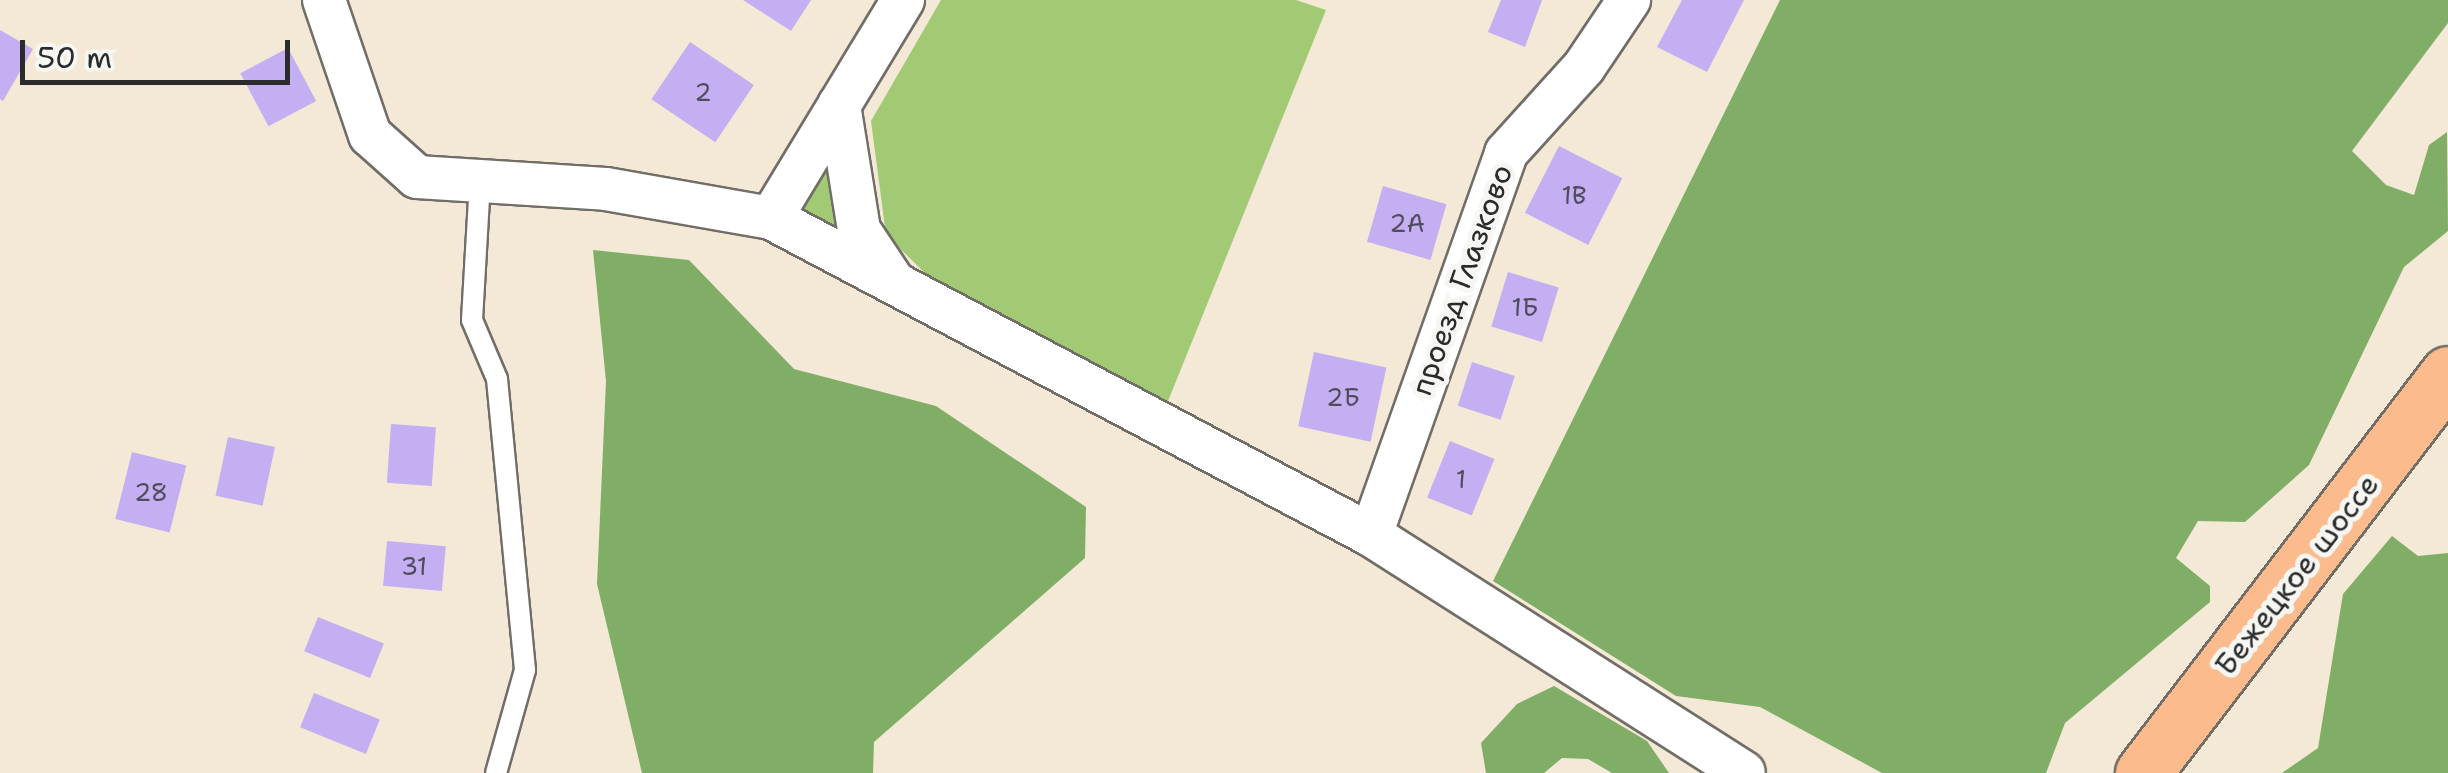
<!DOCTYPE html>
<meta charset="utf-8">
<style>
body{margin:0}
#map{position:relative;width:2448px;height:773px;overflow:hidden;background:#f4e8d6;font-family:"Shantell Sans",sans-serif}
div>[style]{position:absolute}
.green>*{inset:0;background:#a2ca75}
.forest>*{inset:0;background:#81ae66}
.building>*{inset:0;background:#c3aff1;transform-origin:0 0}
.roads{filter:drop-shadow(2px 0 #716d67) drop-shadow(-2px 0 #716d67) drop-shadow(0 2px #716d67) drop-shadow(0 -2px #716d67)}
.lane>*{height:20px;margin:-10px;padding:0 10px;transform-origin:10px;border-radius:10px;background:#fff}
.street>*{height:42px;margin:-21px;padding:0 21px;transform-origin:21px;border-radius:21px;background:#fff}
.primary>*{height:55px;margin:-27.5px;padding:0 27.5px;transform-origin:27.5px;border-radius:27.5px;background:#fbbb8c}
span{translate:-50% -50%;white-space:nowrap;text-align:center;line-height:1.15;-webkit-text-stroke:10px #f6f6f2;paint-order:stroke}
.number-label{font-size:25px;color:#514c5c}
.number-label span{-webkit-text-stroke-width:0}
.street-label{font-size:30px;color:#2b2b2b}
.scale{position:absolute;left:20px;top:40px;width:270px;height:45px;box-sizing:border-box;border:5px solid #2b2b2b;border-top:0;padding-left:12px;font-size:30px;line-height:35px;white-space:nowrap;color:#2b2b2b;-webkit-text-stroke:8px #f6f6f2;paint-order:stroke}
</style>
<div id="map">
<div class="green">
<div style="clip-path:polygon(941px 0,1296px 0,1326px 10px,1166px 406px,928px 276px,886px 235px,871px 121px)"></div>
<div style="clip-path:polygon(825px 155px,844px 235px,786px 209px)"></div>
</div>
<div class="forest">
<div style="clip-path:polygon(1780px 0,2448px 0,2448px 23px,2352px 151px,2386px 185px,2414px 195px,2429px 145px,2447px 132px,2448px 231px,2404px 267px,2309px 465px,2245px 522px,2198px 521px,2176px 558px,2210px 586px,2210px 602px,2065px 723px,2046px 773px,1882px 773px,1760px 707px,1676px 696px,1493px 581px)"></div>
<div style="clip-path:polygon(593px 250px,689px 260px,794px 369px,936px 406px,1086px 507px,1085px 558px,874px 742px,873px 773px,642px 773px,597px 584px,606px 381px)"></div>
<div style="clip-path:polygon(2392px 536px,2418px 556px,2448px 553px,2448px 773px,2282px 773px,2318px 748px,2343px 594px)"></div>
<div style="clip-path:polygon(1554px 686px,1647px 741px,1669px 773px,1612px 773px,1588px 759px,1562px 758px,1544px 773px,1486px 773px,1481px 743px,1517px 704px)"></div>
</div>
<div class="building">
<div style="clip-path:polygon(743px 0,811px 0,791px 31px)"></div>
<div style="clip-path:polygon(1501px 0,1542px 0,1525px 47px,1488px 32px)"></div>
<div style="clip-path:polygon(1682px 0,1744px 0,1707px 72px,1657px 47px)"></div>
<div style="clip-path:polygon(0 30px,33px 49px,3px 101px,0 99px)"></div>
<div style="left:690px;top:42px;width:77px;height:69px;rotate:34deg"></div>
<div style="left:288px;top:48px;width:60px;height:54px;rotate:62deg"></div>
<div style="left:1559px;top:146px;width:71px;height:75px;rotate:27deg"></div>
<div style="left:1383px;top:186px;width:66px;height:58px;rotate:16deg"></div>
<div style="left:1508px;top:272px;width:53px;height:57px;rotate:17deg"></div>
<div style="left:1314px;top:352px;width:74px;height:76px;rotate:12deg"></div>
<div style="left:1472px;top:362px;width:45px;height:46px;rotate:18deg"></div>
<div style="left:391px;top:424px;width:45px;height:59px;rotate:4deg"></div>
<div style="left:228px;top:437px;width:48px;height:60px;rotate:12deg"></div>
<div style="left:1450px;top:441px;width:48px;height:61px;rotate:22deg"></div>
<div style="left:132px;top:452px;width:56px;height:69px;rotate:14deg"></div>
<div style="left:387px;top:541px;width:59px;height:45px;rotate:5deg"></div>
<div style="left:318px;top:617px;width:71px;height:37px;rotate:22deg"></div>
<div style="left:314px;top:693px;width:71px;height:37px;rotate:22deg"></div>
</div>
<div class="roads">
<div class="lane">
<div style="left:480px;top:181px;width:139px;rotate:93.3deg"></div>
<div style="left:472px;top:320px;width:64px;rotate:67deg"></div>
<div style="left:497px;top:379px;width:292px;rotate:84.5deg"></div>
<div style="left:525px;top:670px;width:107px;rotate:105.7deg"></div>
</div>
<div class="street">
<div style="left:324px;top:0;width:143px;rotate:71.2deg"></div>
<div style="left:370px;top:135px;width:63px;rotate:41.8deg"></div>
<div style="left:417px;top:177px;width:189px;rotate:3.6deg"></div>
<div style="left:606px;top:189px;width:168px;rotate:10deg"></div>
<div style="left:771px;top:218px;width:679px;rotate:27.85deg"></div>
<div style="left:1371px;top:535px;width:442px;rotate:32.5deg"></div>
<div style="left:839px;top:105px;width:127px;rotate:80.9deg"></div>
<div style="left:859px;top:230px;width:58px;rotate:56.3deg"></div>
<div style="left:771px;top:218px;width:255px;rotate:-58.8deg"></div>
<div style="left:1371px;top:535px;width:405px;rotate:-70.5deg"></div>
<div style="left:1506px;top:153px;width:116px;rotate:-47.8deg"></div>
<div style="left:1584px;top:67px;width:81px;rotate:-56.1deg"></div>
</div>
<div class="primary">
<div style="left:2143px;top:773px;width:502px;rotate:-52.61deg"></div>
</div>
</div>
<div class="number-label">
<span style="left:703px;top:92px">2</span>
<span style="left:1574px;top:195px">1В</span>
<span style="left:1407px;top:223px">2А</span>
<span style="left:1525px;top:307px">1Б</span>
<span style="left:1343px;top:397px">2Б</span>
<span style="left:1461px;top:479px">1</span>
<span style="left:151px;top:492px">28</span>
<span style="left:414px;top:566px">31</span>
</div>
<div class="street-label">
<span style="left:1462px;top:280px;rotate:-70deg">проезд Глазково</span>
<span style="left:2297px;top:575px;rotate:-52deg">Бежецкое шоссе</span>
</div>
<div class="scale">50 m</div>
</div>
